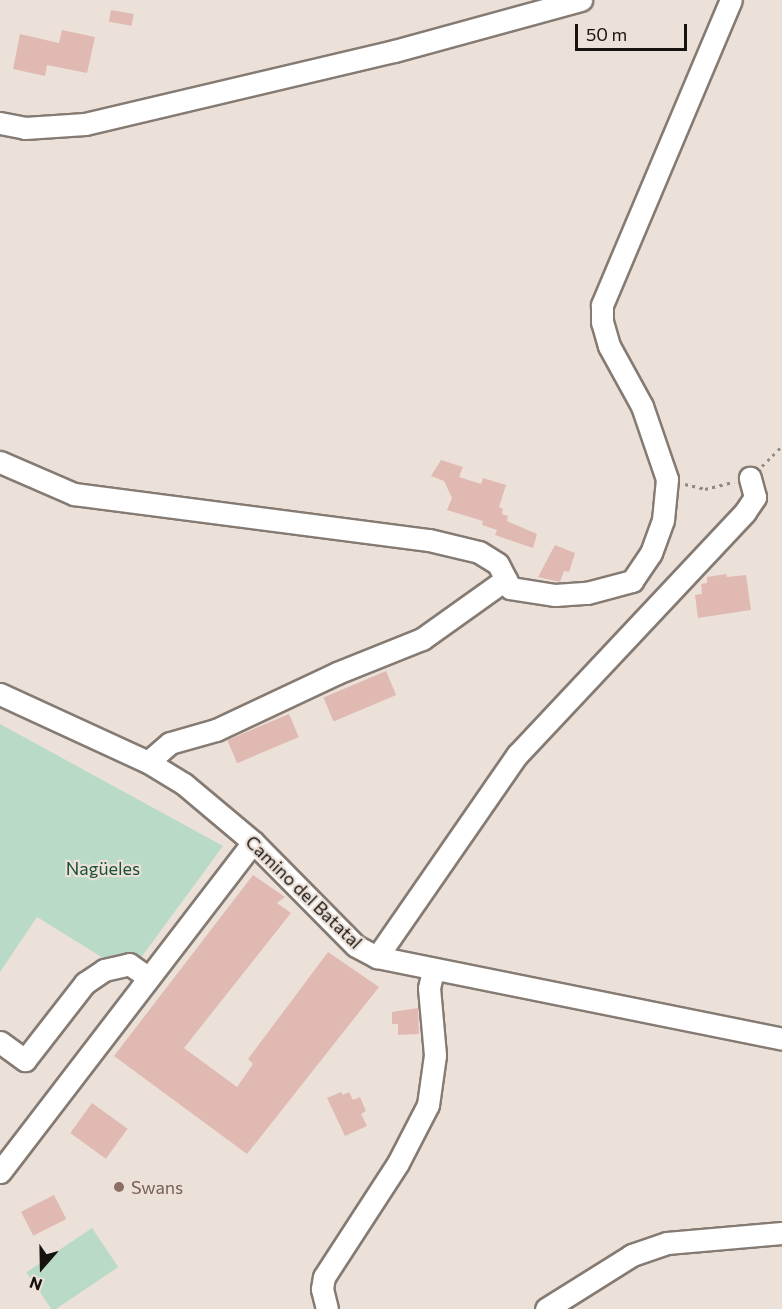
<!DOCTYPE html>
<meta charset="utf-8">
<style>
body{margin:0}
#map{position:relative;width:782px;height:1309px;overflow:hidden;background:#ece1d8;font-family:Commissioner,sans-serif}
div>[style]{position:absolute}
.green>*{inset:0;background:#b8dac7;transform-origin:0 0}
.building>*{inset:0;background:#e1b9b3;transform-origin:0 0}
.path>*{height:3px;margin-top:-1.5px;transform-origin:0;background:repeating-linear-gradient(90deg,#918983 0 3px,transparent 0 7.5px)}
.roads{filter:drop-shadow(2px 0 #857b73) drop-shadow(-2px 0 #857b73) drop-shadow(0 2px #857b73) drop-shadow(0 -2px #857b73)}
.minor>*{height:21px;margin:-10.5px;padding:0 10.5px;transform-origin:10.5px;border-radius:10.5px;background:#fff}
.dots>*{width:16px;height:16px;translate:-50% -50%;box-sizing:border-box;border:3px solid #ece1d8;border-radius:50%}
span{translate:-50% -50%;white-space:nowrap;text-align:center;line-height:1.15;-webkit-text-stroke:4.5px #ece1d8;paint-order:stroke}
.park-label{font-size:18px;color:#155237}
.street-label{font-size:18px;color:#16120f}
.education-label{font-size:18px;color:#785e54}
.left{translate:0 -50%;text-align:left}
.north{position:absolute;left:12px;top:1237px;width:60px;height:60px;-webkit-text-stroke:4px #ece1d8;paint-order:stroke;rotate:200deg;font-size:16px;font-weight:700;line-height:24px;text-align:center;color:#16120f}
.north::after{content:'';display:block;margin:auto;width:21px;height:27px;background:#16120f;clip-path:polygon(50% 0,100% 100%,50% 72%,0 100%)}
.scale{position:absolute;left:575px;top:24px;width:112px;height:27px;box-sizing:border-box;border:3px solid #16120f;border-top:0;padding-left:8px;font-size:18px;line-height:21px;white-space:nowrap;color:#16120f;-webkit-text-stroke:4px #ece1d8;paint-order:stroke}
</style>
<div id="map">
<div class="green">
<div style="clip-path:polygon(0 724px,223px 846px,129px 974px,37px 917px,0 972px)"></div>
<div style="left:92px;top:1228px;width:47px;height:79px;rotate:56deg"></div>
</div>
<div class="building">
<div style="left:111px;top:10px;width:23px;height:12px;rotate:10deg"></div>
<div style="clip-path:polygon(62px 30px,95px 37px,87px 73px,47px 65px,45px 76px,13px 69px,20px 34px,59px 43px)"></div>
<div style="clip-path:polygon(441px 460px,463px 467px,459px 477px,481px 484px,483px 478px,506px 485px,499px 507px,503px 509px,502px 514px,508px 516px,507px 521px,537px 534px,533px 548px,495px 535px,497px 530px,482px 525px,483px 521px,447px 510px,452px 498px,444px 481px,431px 476px)"></div>
<div style="clip-path:polygon(555px 545px,575px 553px,569px 572px,564px 571px,560px 582px,538px 577px)"></div>
<div style="clip-path:polygon(726px 574px,727px 577px,746px 575px,751px 610px,698px 618px,695px 595px,702px 594px,701px 584px,707px 583px,707px 577px)"></div>
<div style="left:386px;top:671px;width:26px;height:68px;rotate:67deg"></div>
<div style="left:289px;top:714px;width:25px;height:67px;rotate:67deg"></div>
<div style="clip-path:polygon(253px 875px,285px 897px,277px 903px,291px 913px,184px 1048px,237px 1087px,253px 1064px,248px 1059px,328px 952px,379px 987px,247px 1154px,114px 1056px)"></div>
<div style="clip-path:polygon(418px 1008px,419px 1034px,398px 1035px,398px 1024px,392px 1024px,392px 1012px)"></div>
<div style="clip-path:polygon(341px 1092px,343px 1095px,349px 1092px,353px 1100px,360px 1097px,366px 1111px,361px 1114px,367px 1126px,345px 1136px,327px 1098px)"></div>
<div style="left:92px;top:1103px;width:44px;height:37px;rotate:36deg"></div>
<div style="left:54px;top:1195px;width:27px;height:37px;rotate:63deg"></div>
</div>
<div class="path">
<div style="left:762px;top:466px;width:28px;rotate:-45deg"></div>
<div style="left:685px;top:484px;width:21px;rotate:14deg"></div>
<div style="left:705px;top:489px;width:30px;rotate:-14deg"></div>
</div>
<div class="roads">
<div class="minor">
<div style="left:0;top:123px;width:25px;rotate:11deg"></div>
<div style="left:25px;top:128px;width:60px;rotate:-3.8deg"></div>
<div style="left:85px;top:124px;width:318px;rotate:-13.3deg"></div>
<div style="left:394px;top:51px;width:194px;rotate:-15.3deg"></div>
<div style="left:0;top:462px;width:81px;rotate:23.4deg"></div>
<div style="left:74px;top:494px;width:358px;rotate:7.4deg"></div>
<div style="left:429px;top:540px;width:51px;rotate:13.5deg"></div>
<div style="left:479px;top:552px;width:22px;rotate:32deg"></div>
<div style="left:498px;top:564px;width:27px;rotate:63deg"></div>
<div style="left:510px;top:588px;width:46px;rotate:8.8deg"></div>
<div style="left:555px;top:595px;width:32px;rotate:-4deg"></div>
<div style="left:587px;top:593px;width:47px;rotate:-14.9deg"></div>
<div style="left:632px;top:581px;width:34px;rotate:-56deg"></div>
<div style="left:651px;top:553px;width:35px;rotate:-70deg"></div>
<div style="left:663px;top:520px;width:41px;rotate:-84.4deg"></div>
<div style="left:667px;top:479px;width:77px;rotate:-108.9deg"></div>
<div style="left:642px;top:406px;width:68px;rotate:-118.8deg"></div>
<div style="left:609px;top:346px;width:25px;rotate:-106deg"></div>
<div style="left:602px;top:322px;width:17px;rotate:-90deg"></div>
<div style="left:602px;top:305px;width:331px;rotate:-67.1deg"></div>
<div style="left:0;top:694px;width:163px;rotate:24.7deg"></div>
<div style="left:148px;top:762px;width:42px;rotate:31.4deg"></div>
<div style="left:184px;top:784px;width:90px;rotate:40deg"></div>
<div style="left:253px;top:842px;width:146px;rotate:45.3deg"></div>
<div style="left:356px;top:946px;width:24px;rotate:28deg"></div>
<div style="left:377px;top:957px;width:413px;rotate:11.4deg"></div>
<div style="left:148px;top:762px;width:29px;rotate:-41deg"></div>
<div style="left:170px;top:743px;width:48px;rotate:-15.8deg"></div>
<div style="left:216px;top:730px;width:134px;rotate:-25.2deg"></div>
<div style="left:337px;top:673px;width:92px;rotate:-21.8deg"></div>
<div style="left:422px;top:639px;width:103px;rotate:-35.5deg"></div>
<div style="left:377px;top:957px;width:246px;rotate:-55.3deg"></div>
<div style="left:517px;top:755px;width:333px;rotate:-46.8deg"></div>
<div style="left:745px;top:512px;width:18px;rotate:-56deg"></div>
<div style="left:755px;top:497px;width:20px;rotate:-105deg"></div>
<div style="left:0;top:1042px;width:31px;rotate:36deg"></div>
<div style="left:25px;top:1060px;width:98px;rotate:-52.1deg"></div>
<div style="left:85px;top:983px;width:23px;rotate:-34deg"></div>
<div style="left:104px;top:970px;width:26px;rotate:-13deg"></div>
<div style="left:129px;top:964px;width:24px;rotate:35deg"></div>
<div style="left:0;top:1172px;width:416px;rotate:-52.5deg"></div>
<div style="left:327px;top:1309px;width:21px;rotate:-104deg"></div>
<div style="left:322px;top:1289px;width:12px;rotate:-81deg"></div>
<div style="left:324px;top:1277px;width:136px;rotate:-57deg"></div>
<div style="left:398px;top:1163px;width:65px;rotate:-62.7deg"></div>
<div style="left:428px;top:1105px;width:50px;rotate:-82deg"></div>
<div style="left:435px;top:1055px;width:67px;rotate:-95.1deg"></div>
<div style="left:429px;top:988px;width:18px;rotate:-77deg"></div>
<div style="left:546px;top:1309px;width:102px;rotate:-32.1deg"></div>
<div style="left:632px;top:1255px;width:37px;rotate:-19deg"></div>
<div style="left:667px;top:1243px;width:115px;rotate:-5deg"></div>
</div>
</div>
<div class="dots">
<div style="left:119px;top:1187px;background:#8d6e63"></div>
</div>
<div class="park-label">
<span style="left:103px;top:868px">Nagüeles</span>
</div>
<div class="street-label">
<span style="left:304px;top:892px;rotate:44deg">Camino del Batatal</span>
</div>
<div class="education-label">
<span class="left" style="left:131px;top:1187px">Swans</span>
</div>
<div class="north">N</div>
<div class="scale">50 m</div>
</div>
